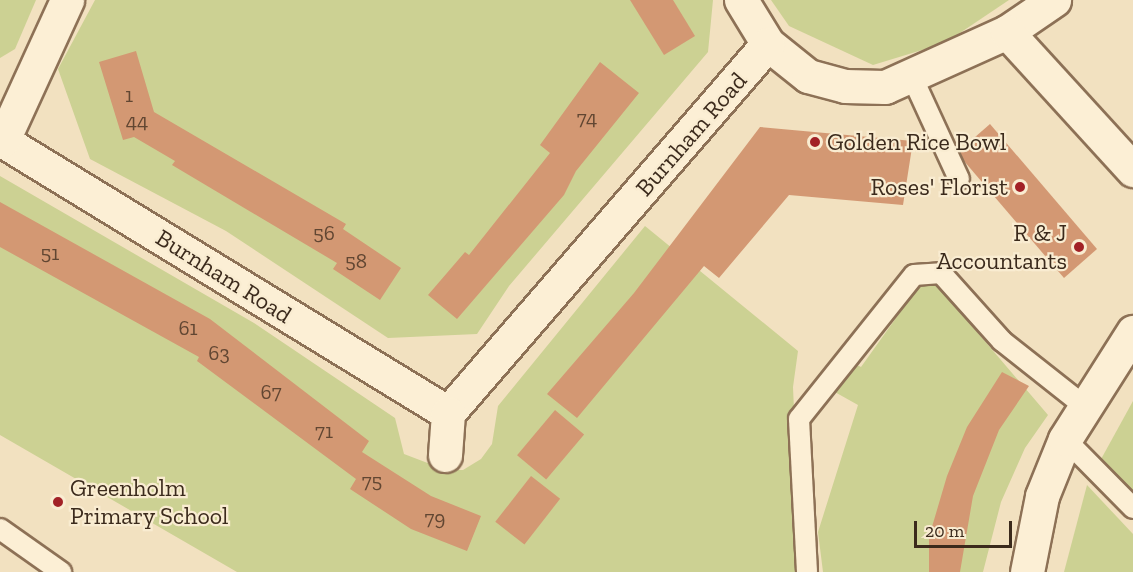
<!DOCTYPE html>
<style>
body{margin:0}
#map{position:relative;width:1133px;height:572px;overflow:hidden;background:#f2e1c0;font-family:"Zilla Slab",serif}
div>[style]{position:absolute}
.green>*{inset:0;background:#ccd193}
.building>*{inset:0;background:#d39873;transform-origin:0 0}
.roads{filter:drop-shadow(2px 0 #8d7156) drop-shadow(-2px 0 #8d7156) drop-shadow(0 2px #8d7156) drop-shadow(0 -2px #8d7156)}
.service>*{height:20px;margin:-10px;padding:0 10px;transform-origin:10px;border-radius:10px;background:#fcefd5}
.minor>*{height:33px;margin:-16.5px;padding:0 16.5px;transform-origin:16.5px;border-radius:16.5px;background:#fcefd5}
.dots>*{width:16px;height:16px;translate:-50% -50%;box-sizing:border-box;border:3px solid #f9ecd1;border-radius:50%}
span{translate:-50% -50%;white-space:nowrap;text-align:center;line-height:1.15;-webkit-text-stroke:4.5px #f9ecd1;paint-order:stroke}
.number-label{font-size:21px;color:#614632}
.number-label span{-webkit-text-stroke-width:0}
.street-label{font-size:24px;color:#3b2a1c}
.poi-label{font-size:24px;color:#3b2a1c}
.left{translate:0 -50%;text-align:left}
.right{translate:-100% -50%;text-align:right}
.scale{position:absolute;left:914px;top:521px;width:98px;height:27px;box-sizing:border-box;border:3px solid #3b2a1c;border-top:0;padding-left:8px;font-size:18px;line-height:21px;white-space:nowrap;color:#3b2a1c;-webkit-text-stroke:4px #f9ecd1;paint-order:stroke}
</style>
<div id="map">
<div class="green">
<div style="clip-path:polygon(0 0,36px 0,15px 49px,0 58px)"></div>
<div style="clip-path:polygon(95px 0,713px 0,708px 52px,509px 286px,477px 334px,388px 338px,226px 231px,90px 159px,58px 69px)"></div>
<div style="clip-path:polygon(771px 0,1009px 0,945px 43px,873px 65px,789px 26px)"></div>
<div style="clip-path:polygon(0 176px,254px 323px,395px 418px,404px 454px,446px 470px,463px 470px,481px 459px,492px 444px,498px 406px,645px 226px,798px 351px,793px 387px,801px 572px,237px 572px,0 435px)"></div>
<div style="clip-path:polygon(921px 283px,936px 284px,1048px 415px,1025px 448px,1001px 502px,983px 572px,823px 572px,818px 532px,858px 405px,833px 391px,853px 363px,861px 367px)"></div>
<div style="clip-path:polygon(1133px 401px,1133px 496px,1100px 461px)"></div>
<div style="clip-path:polygon(1087px 485px,1133px 534px,1133px 572px,1064px 572px)"></div>
</div>
<div class="building">
<div style="clip-path:polygon(630px 0,673px 0,695px 36px,664px 55px)"></div>
<div style="clip-path:polygon(136px 51px,154px 112px,346px 224px,343px 229px,401px 268px,380px 300px,333px 269px,337px 263px,172px 165px,175px 161px,134px 137px,123px 140px,99px 62px)"></div>
<div style="clip-path:polygon(600px 62px,639px 93px,576px 171px,564px 195px,457px 319px,428px 295px,465px 252px,469px 255px,550px 153px,540px 145px)"></div>
<div style="clip-path:polygon(990px 124px,1097px 249px,1064px 278px,964px 161px,959px 151px)"></div>
<div style="clip-path:polygon(760px 127px,913px 141px,903px 205px,789px 195px,719px 278px,704px 266px,577px 418px,547px 394px,634px 293px)"></div>
<div style="clip-path:polygon(0 202px,210px 319px,369px 441px,362px 452px,431px 496px,481px 516px,467px 551px,411px 529px,350px 489px,356px 479px,197px 361px,199px 357px,0 247px)"></div>
<div style="clip-path:polygon(1002px 372px,1029px 386px,999px 430px,973px 496px,960px 572px,929px 572px,929px 537px,947px 476px,967px 427px)"></div>
<div style="left:555px;top:410px;width:38px;height:59px;rotate:40deg"></div>
<div style="left:531px;top:476px;width:37px;height:58px;rotate:38deg"></div>
</div>
<div class="roads">
<div class="service">
<div style="left:913px;top:79px;width:110px;rotate:65.3deg"></div>
<div style="left:1065px;top:439px;width:97px;rotate:45.4deg"></div>
<div style="left:0;top:529px;width:75px;rotate:35.2deg"></div>
<div style="left:807px;top:572px;width:153px;rotate:-93deg"></div>
<div style="left:799px;top:419px;width:184px;rotate:-51.4deg"></div>
<div style="left:914px;top:275px;width:27px;rotate:-4deg"></div>
<div style="left:941px;top:273px;width:91px;rotate:48.1deg"></div>
<div style="left:1002px;top:341px;width:103px;rotate:38.3deg"></div>
</div>
<div class="minor">
<div style="left:741px;top:0;width:52px;rotate:58.5deg"></div>
<div style="left:768px;top:44px;width:51px;rotate:38.7deg"></div>
<div style="left:808px;top:76px;width:38px;rotate:15deg"></div>
<div style="left:845px;top:86px;width:40px;rotate:1.4deg"></div>
<div style="left:885px;top:87px;width:134px;rotate:-24.3deg"></div>
<div style="left:1007px;top:32px;width:57px;rotate:-34.2deg"></div>
<div style="left:1007px;top:32px;width:187px;rotate:47.6deg"></div>
<div style="left:0;top:139px;width:525px;rotate:31.45deg"></div>
<div style="left:448px;top:413px;width:488px;rotate:-49.1deg"></div>
<div style="left:3px;top:140px;width:154px;rotate:-65.4deg"></div>
<div style="left:445px;top:455px;width:42px;rotate:-85.9deg"></div>
<div style="left:1027px;top:572px;width:77px;rotate:-78.8deg"></div>
<div style="left:1042px;top:496px;width:61px;rotate:-68deg"></div>
<div style="left:1065px;top:439px;width:127px;rotate:-57.6deg"></div>
</div>
</div>
<div class="dots">
<div style="left:815px;top:142px;background:#a22126"></div>
<div style="left:1020px;top:187px;background:#a22126"></div>
<div style="left:1079px;top:247px;background:#a22126"></div>
<div style="left:58px;top:502px;background:#a22126"></div>
</div>
<div class="number-label">
<span style="left:129px;top:95px">1</span>
<span style="left:587px;top:118px">74</span>
<span style="left:137px;top:121px">44</span>
<span style="left:324px;top:233px">56</span>
<span style="left:50px;top:253px">51</span>
<span style="left:356px;top:261px">58</span>
<span style="left:188px;top:328px">61</span>
<span style="left:219px;top:353px">63</span>
<span style="left:271px;top:392px">67</span>
<span style="left:324px;top:431px">71</span>
<span style="left:372px;top:481px">75</span>
<span style="left:435px;top:518px">79</span>
</div>
<div class="street-label">
<span style="left:691px;top:134px;rotate:-49deg">Burnham Road</span>
<span style="left:224px;top:276px;rotate:32deg">Burnham Road</span>
</div>
<div class="poi-label">
<span class="left" style="left:827px;top:142px">Golden Rice Bowl</span>
<span class="right" style="left:1008px;top:187px">Roses' Florist</span>
<span class="right" style="left:1067px;top:247px">R &amp; J<br>Accountants</span>
<span class="left" style="left:70px;top:502px">Greenholm<br>Primary School</span>
</div>
<div class="scale">20 m</div>
</div>
